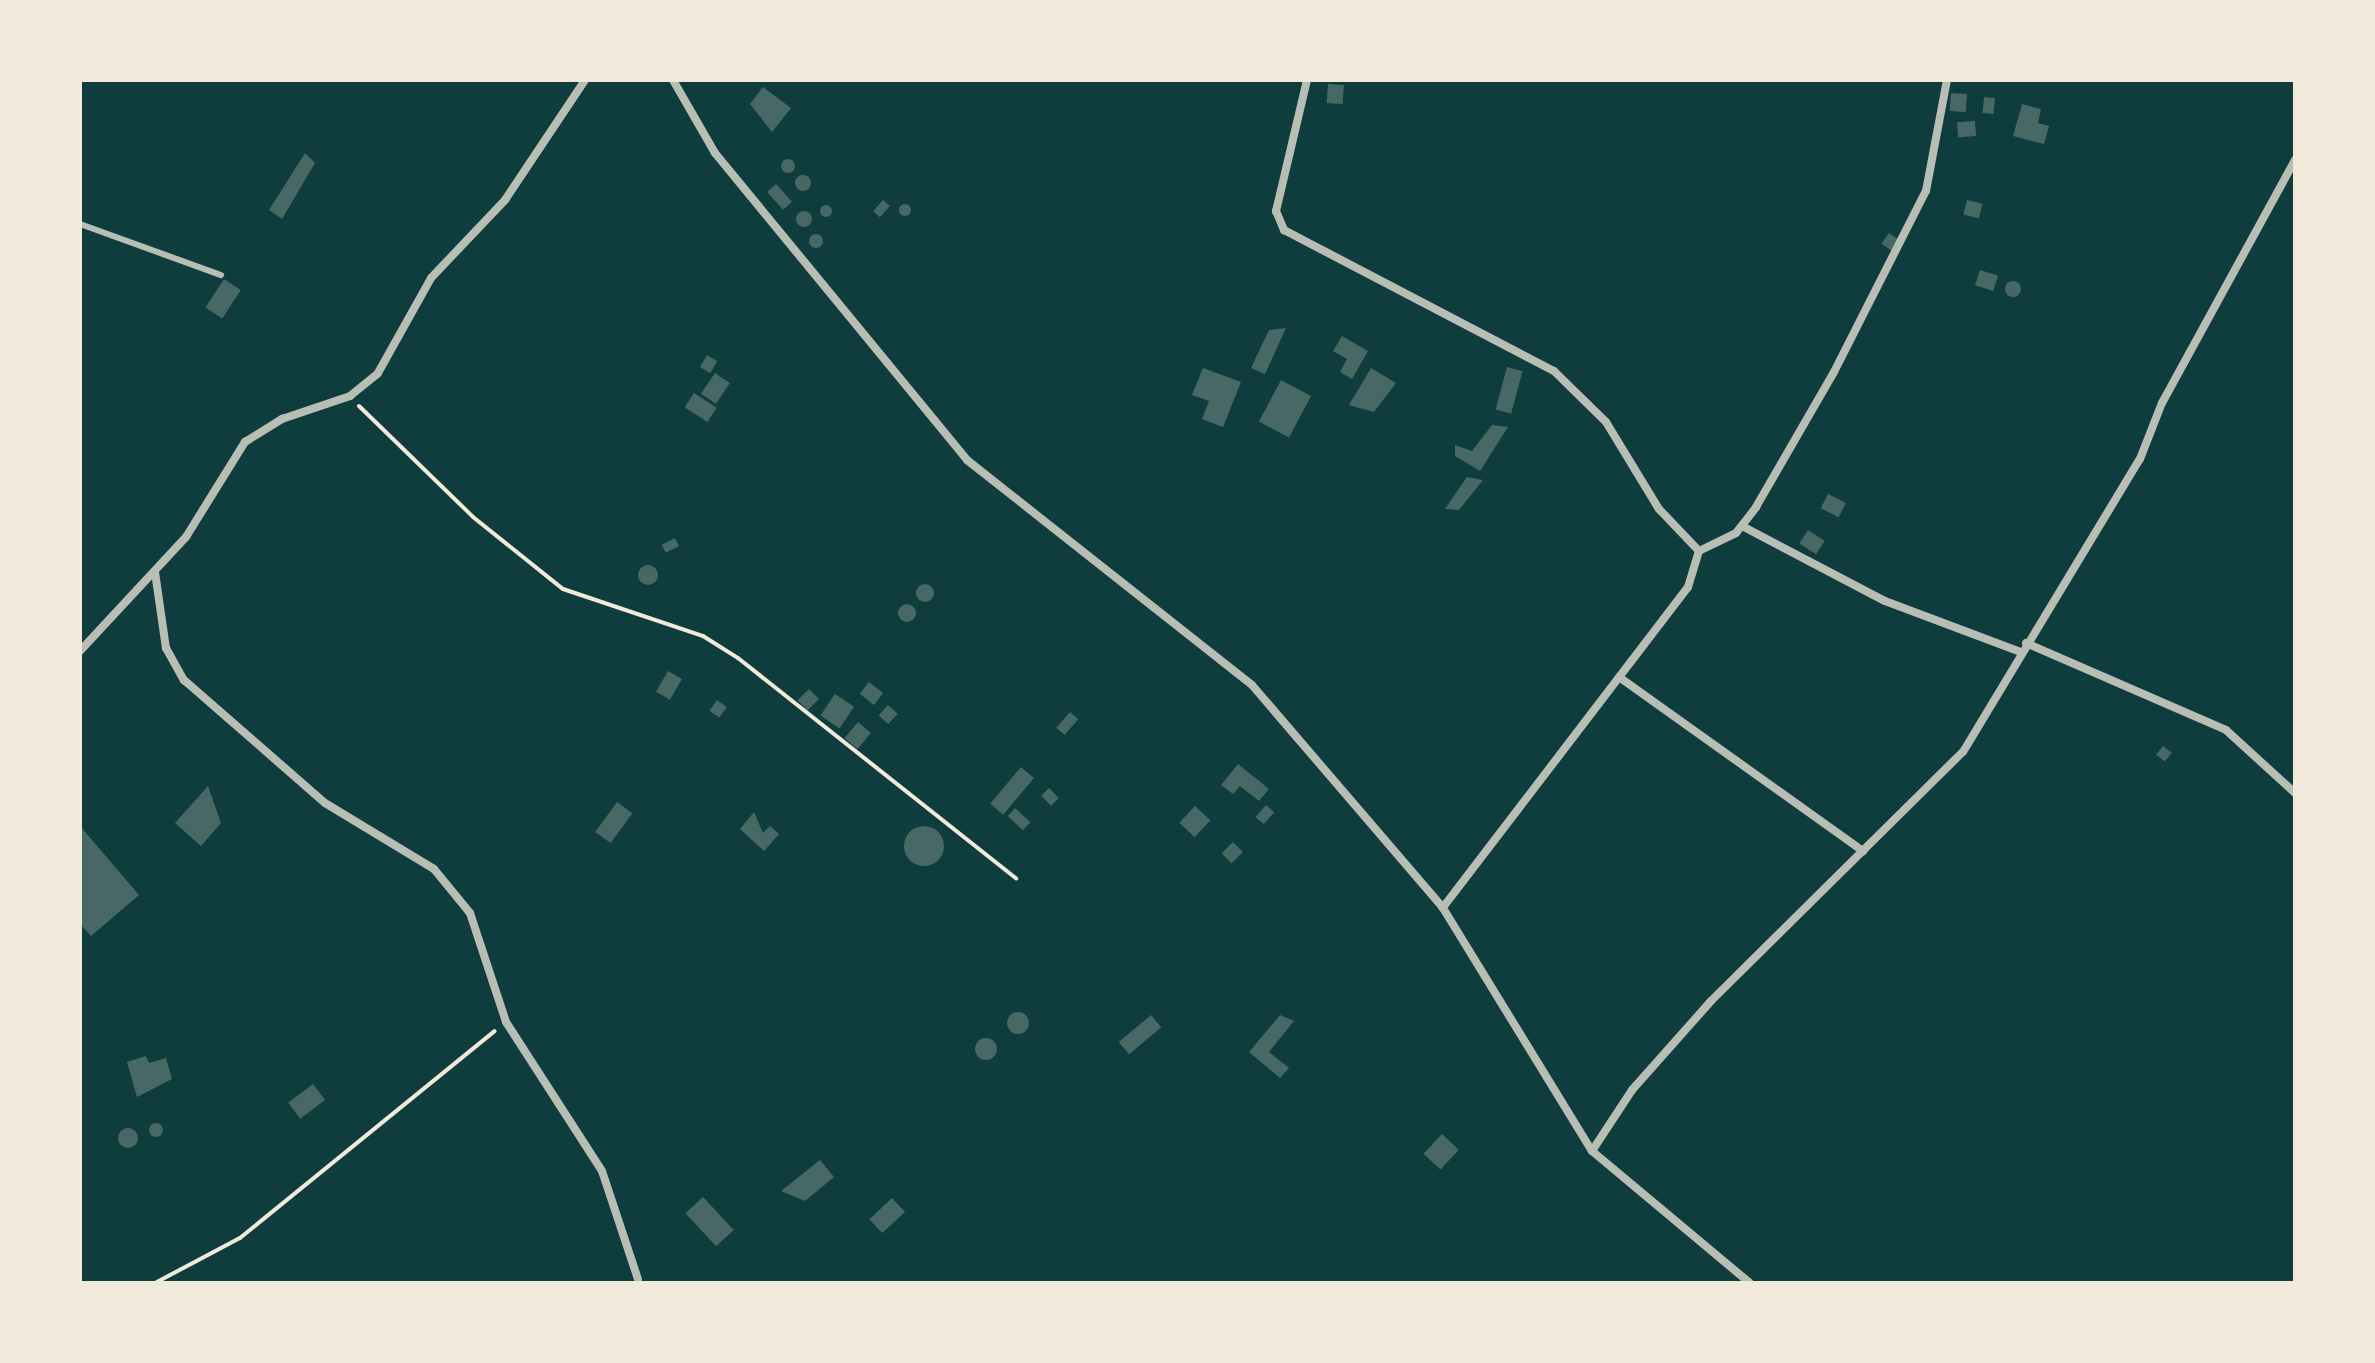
<!DOCTYPE html>
<style>
body{margin:0}
#map{position:relative;width:2375px;height:1363px;overflow:hidden;background:#0f3d3e;font-family:Lato,sans-serif}
div>[style]{position:absolute}
.building>*{inset:0;background:#486865;transform-origin:0 0}
.round{border-radius:50%}
.path>*{height:4px;margin:-2px;padding:0 2px;transform-origin:2px;border-radius:2px;background:#f1e9da}
.service>*{height:6px;margin:-3px;padding:0 3px;transform-origin:3px;border-radius:3px;background:#b8beb3}
.minor>*{height:8px;margin:-4px;padding:0 4px;transform-origin:4px;border-radius:4px;background:#b8beb3}
span{translate:-50% -50%;white-space:nowrap;text-align:center;line-height:1.15;-webkit-text-stroke:8px #f1e9da;paint-order:stroke}
.frame{position:absolute;inset:0;border:82px solid #f1e9da;pointer-events:none}
</style>
<div id="map">
<div class="building">
<div style="left:1328px;top:84px;width:16px;height:19px;rotate:4deg"></div>
<div style="clip-path:polygon(763px 87px,791px 108px,772px 132px,750px 104px)"></div>
<div style="left:1951px;top:93px;width:16px;height:18px;rotate:4deg"></div>
<div style="left:1984px;top:97px;width:11px;height:16px;rotate:5deg"></div>
<div style="clip-path:polygon(2022px 104px,2041px 109px,2038px 123px,2049px 126px,2044px 144px,2013px 136px)"></div>
<div style="left:1975px;top:121px;width:15px;height:18px;rotate:86deg"></div>
<div style="clip-path:polygon(305px 153px,315px 163px,282px 219px,269px 210px)"></div>
<div class="round" style="left:781px;top:159px;width:14px;height:14px"></div>
<div class="round" style="left:795px;top:175px;width:16px;height:16px"></div>
<div style="left:776px;top:184px;width:24px;height:12px;rotate:48deg"></div>
<div style="left:883px;top:200px;width:9px;height:15px;rotate:41deg"></div>
<div style="left:1967px;top:200px;width:16px;height:15px;rotate:14deg"></div>
<div class="round" style="left:899px;top:204px;width:12px;height:12px"></div>
<div class="round" style="left:820px;top:205px;width:12px;height:12px"></div>
<div class="round" style="left:796px;top:211px;width:16px;height:16px"></div>
<div style="left:1889px;top:233px;width:12px;height:13px;rotate:35deg"></div>
<div class="round" style="left:809px;top:234px;width:14px;height:14px"></div>
<div style="left:1980px;top:270px;width:19px;height:16px;rotate:18deg"></div>
<div style="left:224px;top:279px;width:20px;height:34px;rotate:33deg"></div>
<div class="round" style="left:2005px;top:281px;width:16px;height:16px"></div>
<div style="clip-path:polygon(1286px 328px,1265px 374px,1251px 368px,1269px 330px)"></div>
<div style="clip-path:polygon(1342px 336px,1368px 351px,1352px 379px,1340px 372px,1347px 359px,1333px 351px)"></div>
<div style="left:707px;top:355px;width:12px;height:14px;rotate:31deg"></div>
<div style="left:1507px;top:367px;width:16px;height:44px;rotate:15deg"></div>
<div style="clip-path:polygon(1203px 368px,1241px 382px,1223px 427px,1202px 419px,1209px 401px,1192px 395px)"></div>
<div style="clip-path:polygon(1371px 368px,1396px 383px,1374px 412px,1349px 405px)"></div>
<div style="left:715px;top:373px;width:18px;height:25px;rotate:34deg"></div>
<div style="left:1281px;top:380px;width:34px;height:47px;rotate:28deg"></div>
<div style="left:694px;top:393px;width:27px;height:17px;rotate:33deg"></div>
<div style="clip-path:polygon(1492px 425px,1508px 427px,1480px 471px,1455px 456px,1455px 445px,1472px 451px)"></div>
<div style="clip-path:polygon(1467px 477px,1483px 480px,1459px 510px,1445px 509px)"></div>
<div style="left:1828px;top:494px;width:20px;height:16px;rotate:27deg"></div>
<div style="left:1808px;top:530px;width:20px;height:16px;rotate:33deg"></div>
<div style="left:675px;top:538px;width:9px;height:15px;rotate:63deg"></div>
<div class="round" style="left:638px;top:565px;width:20px;height:20px"></div>
<div class="round" style="left:916px;top:584px;width:18px;height:18px"></div>
<div class="round" style="left:898px;top:604px;width:18px;height:18px"></div>
<div style="left:668px;top:671px;width:16px;height:24px;rotate:30deg"></div>
<div style="left:869px;top:682px;width:18px;height:15px;rotate:38deg"></div>
<div style="left:809px;top:689px;width:14px;height:16px;rotate:45deg"></div>
<div style="left:835px;top:694px;width:23px;height:26px;rotate:34deg"></div>
<div style="left:717px;top:700px;width:12px;height:13px;rotate:35deg"></div>
<div style="left:888px;top:705px;width:13px;height:14px;rotate:42deg"></div>
<div style="left:1070px;top:712px;width:11px;height:21px;rotate:41deg"></div>
<div style="left:858px;top:722px;width:17px;height:21px;rotate:40deg"></div>
<div style="left:2163px;top:746px;width:11px;height:11px;rotate:38deg"></div>
<div style="clip-path:polygon(1238px 764px,1269px 789px,1259px 801px,1240px 786px,1233px 794px,1221px 785px)"></div>
<div style="left:1021px;top:767px;width:17px;height:48px;rotate:40deg"></div>
<div style="clip-path:polygon(208px 786px,221px 823px,201px 846px,175px 823px)"></div>
<div style="left:1049px;top:788px;width:14px;height:11px;rotate:45deg"></div>
<div style="left:617px;top:802px;width:19px;height:37px;rotate:36deg"></div>
<div style="left:1266px;top:805px;width:11px;height:16px;rotate:41deg"></div>
<div style="left:1195px;top:806px;width:21px;height:23px;rotate:43deg"></div>
<div style="left:1015px;top:808px;width:21px;height:11px;rotate:43deg"></div>
<div style="clip-path:polygon(754px 812px,763px 833px,770px 826px,779px 834px,764px 851px,740px 829px)"></div>
<div class="round" style="left:904px;top:826px;width:40px;height:40px"></div>
<div style="clip-path:polygon(80px 826px,139px 895px,91px 936px,80px 924px)"></div>
<div style="left:1233px;top:842px;width:14px;height:16px;rotate:45deg"></div>
<div class="round" style="left:1007px;top:1012px;width:22px;height:22px"></div>
<div style="left:1151px;top:1015px;width:16px;height:42px;rotate:50deg"></div>
<div style="clip-path:polygon(1280px 1015px,1294px 1021px,1269px 1052px,1289px 1068px,1280px 1078px,1249px 1052px)"></div>
<div class="round" style="left:975px;top:1038px;width:22px;height:22px"></div>
<div style="clip-path:polygon(146px 1056px,149px 1063px,166px 1058px,172px 1079px,137px 1097px,127px 1062px)"></div>
<div style="left:313px;top:1084px;width:20px;height:31px;rotate:53deg"></div>
<div class="round" style="left:149px;top:1123px;width:14px;height:14px"></div>
<div class="round" style="left:118px;top:1128px;width:20px;height:20px"></div>
<div style="left:1442px;top:1134px;width:23px;height:27px;rotate:43deg"></div>
<div style="clip-path:polygon(820px 1160px,834px 1177px,805px 1201px,781px 1191px)"></div>
<div style="left:703px;top:1197px;width:45px;height:24px;rotate:47deg"></div>
<div style="left:892px;top:1198px;width:19px;height:31px;rotate:47deg"></div>
</div>
<div class="path">
<div style="left:359px;top:406px;width:159px;rotate:44.2deg"></div>
<div style="left:473px;top:517px;width:115px;rotate:38.7deg"></div>
<div style="left:563px;top:589px;width:148px;rotate:18.6deg"></div>
<div style="left:703px;top:636px;width:41px;rotate:32.2deg"></div>
<div style="left:738px;top:658px;width:355px;rotate:38.4deg"></div>
<div style="left:155px;top:1283px;width:96px;rotate:-27.9deg"></div>
<div style="left:240px;top:1238px;width:328px;rotate:-39.1deg"></div>
</div>
<div class="service">
<div style="left:80px;top:224px;width:150px;rotate:19.9deg"></div>
</div>
<div class="minor">
<div style="left:673px;top:80px;width:84px;rotate:60.1deg"></div>
<div style="left:715px;top:153px;width:397px;rotate:50.6deg"></div>
<div style="left:967px;top:460px;width:363px;rotate:38.3deg"></div>
<div style="left:1252px;top:685px;width:294px;rotate:49.4deg"></div>
<div style="left:1443px;top:908px;width:285px;rotate:58.5deg"></div>
<div style="left:1592px;top:1151px;width:206px;rotate:39.9deg"></div>
<div style="left:1307px;top:80px;width:135px;rotate:103.3deg"></div>
<div style="left:1276px;top:211px;width:21px;rotate:67deg"></div>
<div style="left:1284px;top:230px;width:305px;rotate:27.6deg"></div>
<div style="left:1554px;top:371px;width:73px;rotate:44.4deg"></div>
<div style="left:1606px;top:422px;width:102px;rotate:58.7deg"></div>
<div style="left:1659px;top:509px;width:58px;rotate:46.4deg"></div>
<div style="left:1699px;top:551px;width:38px;rotate:107deg"></div>
<div style="left:1688px;top:587px;width:404px;rotate:127.4deg"></div>
<div style="left:1742px;top:526px;width:161px;rotate:27.7deg"></div>
<div style="left:1885px;top:601px;width:145px;rotate:20.6deg"></div>
<div style="left:1699px;top:551px;width:41px;rotate:-25.9deg"></div>
<div style="left:1736px;top:533px;width:33px;rotate:-52deg"></div>
<div style="left:1756px;top:507px;width:156px;rotate:-60deg"></div>
<div style="left:1834px;top:372px;width:203px;rotate:-63.1deg"></div>
<div style="left:1926px;top:191px;width:113px;rotate:-79.3deg"></div>
<div style="left:155px;top:572px;width:77px;rotate:81.8deg"></div>
<div style="left:166px;top:648px;width:37px;rotate:61deg"></div>
<div style="left:184px;top:680px;width:187px;rotate:41.1deg"></div>
<div style="left:325px;top:803px;width:127px;rotate:31.2deg"></div>
<div style="left:434px;top:869px;width:57px;rotate:50.7deg"></div>
<div style="left:470px;top:913px;width:115px;rotate:71.7deg"></div>
<div style="left:506px;top:1022px;width:177px;rotate:57.2deg"></div>
<div style="left:602px;top:1171px;width:114px;rotate:71.6deg"></div>
<div style="left:2026px;top:643px;width:218px;rotate:23.5deg"></div>
<div style="left:2226px;top:730px;width:93px;rotate:42.4deg"></div>
<div style="left:80px;top:651px;width:156px;rotate:-47.1deg"></div>
<div style="left:186px;top:537px;width:112px;rotate:-58.2deg"></div>
<div style="left:245px;top:442px;width:44px;rotate:-31.9deg"></div>
<div style="left:282px;top:419px;width:72px;rotate:-18.7deg"></div>
<div style="left:350px;top:396px;width:36px;rotate:-39deg"></div>
<div style="left:378px;top:373px;width:109px;rotate:-60.8deg"></div>
<div style="left:431px;top:278px;width:108px;rotate:-46.5deg"></div>
<div style="left:505px;top:200px;width:144px;rotate:-56.3deg"></div>
<div style="left:1619px;top:677px;width:300px;rotate:35.5deg"></div>
<div style="left:1592px;top:1151px;width:73px;rotate:-56.7deg"></div>
<div style="left:1632px;top:1090px;width:119px;rotate:-48.4deg"></div>
<div style="left:1711px;top:1001px;width:354px;rotate:-44.7deg"></div>
<div style="left:1963px;top:752px;width:342px;rotate:-58.9deg"></div>
<div style="left:2140px;top:459px;width:60px;rotate:-68.6deg"></div>
<div style="left:2162px;top:403px;width:277px;rotate:-61.3deg"></div>
</div>
<div class="frame"></div>
</div>
